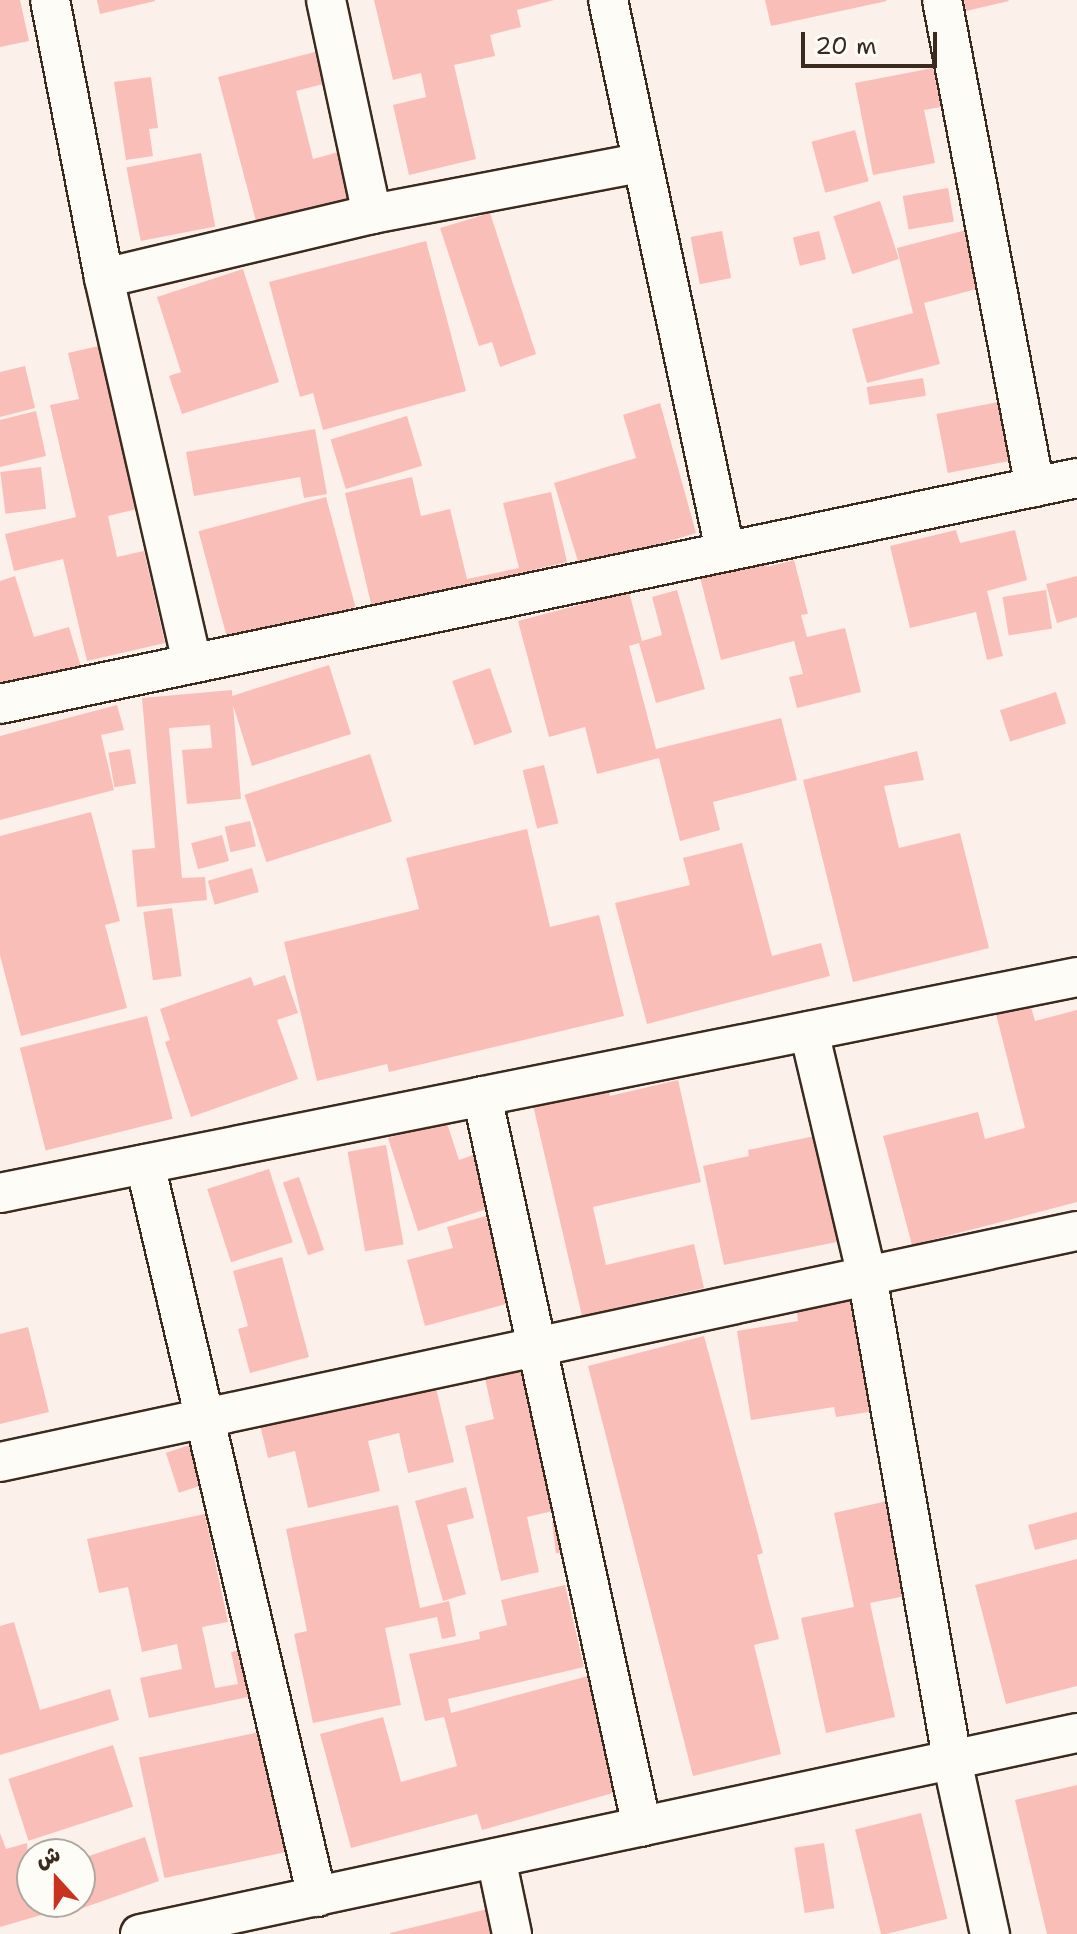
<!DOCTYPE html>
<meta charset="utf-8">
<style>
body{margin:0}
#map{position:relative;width:1077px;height:1934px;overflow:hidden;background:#fcf0eb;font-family:"Shantell Sans","Playpen Sans Arabic",sans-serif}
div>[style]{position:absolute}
.building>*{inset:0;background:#fabeb9;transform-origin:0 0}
.roads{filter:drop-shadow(2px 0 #3b2a1e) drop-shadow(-2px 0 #3b2a1e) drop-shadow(0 2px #3b2a1e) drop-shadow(0 -2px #3b2a1e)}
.street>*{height:38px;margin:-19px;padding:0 19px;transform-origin:19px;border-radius:19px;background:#fdfcf7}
span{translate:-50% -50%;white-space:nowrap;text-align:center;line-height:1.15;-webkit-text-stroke:6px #fdfcf7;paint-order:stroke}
.north{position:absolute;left:16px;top:1838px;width:80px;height:80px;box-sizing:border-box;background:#fdfcf7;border:2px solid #afa8a0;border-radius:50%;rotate:339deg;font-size:22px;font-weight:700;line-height:32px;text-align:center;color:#3b2a1e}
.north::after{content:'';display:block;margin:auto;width:28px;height:36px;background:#c8321e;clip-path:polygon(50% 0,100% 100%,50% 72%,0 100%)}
.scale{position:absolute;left:801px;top:32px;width:136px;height:36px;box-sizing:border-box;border:4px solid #3b2a1e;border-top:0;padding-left:10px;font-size:24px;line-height:28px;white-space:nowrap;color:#3b2a1e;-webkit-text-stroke:6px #fdfcf7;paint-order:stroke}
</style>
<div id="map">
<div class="building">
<div style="clip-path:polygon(0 0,20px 0,29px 41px,0 47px)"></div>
<div style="clip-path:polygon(97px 0,155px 0,155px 1px,100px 14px)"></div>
<div style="clip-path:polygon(374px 0,554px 0,517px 10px,521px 27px,490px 35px,495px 56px,454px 65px,476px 159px,409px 175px,393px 105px,426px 97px,421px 73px,393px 80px)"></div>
<div style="clip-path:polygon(765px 0,886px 0,887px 1px,771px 26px)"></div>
<div style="clip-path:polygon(964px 0,1008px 0,1009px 1px,966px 11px)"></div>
<div style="clip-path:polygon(315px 52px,323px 84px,296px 91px,313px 159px,339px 152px,352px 201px,257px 225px,218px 77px)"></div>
<div style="clip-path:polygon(933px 68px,941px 107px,924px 110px,935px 163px,873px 175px,855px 83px)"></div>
<div style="clip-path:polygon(151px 77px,158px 128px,149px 129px,153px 156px,126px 160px,114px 82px)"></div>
<div style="left:855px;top:130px;width:53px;height:45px;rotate:75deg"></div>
<div style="left:201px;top:153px;width:75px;height:76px;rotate:79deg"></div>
<div style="left:948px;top:188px;width:34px;height:46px;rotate:80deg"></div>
<div style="left:880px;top:201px;width:61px;height:49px;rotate:72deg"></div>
<div style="clip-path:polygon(490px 213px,536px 354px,500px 367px,492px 342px,479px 346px,440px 228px)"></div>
<div style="clip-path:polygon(970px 229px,984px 287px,924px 303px,940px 364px,867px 383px,852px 329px,913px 313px,897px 248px)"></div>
<div style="left:722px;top:231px;width:48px;height:32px;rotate:79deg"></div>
<div style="left:819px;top:231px;width:29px;height:27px;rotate:76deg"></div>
<div style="clip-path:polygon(426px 241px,466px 391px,323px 430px,313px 393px,300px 397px,269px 282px)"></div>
<div style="clip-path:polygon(243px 269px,279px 382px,182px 414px,169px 376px,181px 372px,157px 297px)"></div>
<div style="clip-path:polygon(103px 345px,141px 508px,108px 516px,117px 557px,144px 551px,165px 643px,87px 661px,63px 559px,14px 571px,5px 534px,76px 517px,50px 405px,79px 399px,68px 353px)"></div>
<div style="clip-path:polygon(25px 366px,35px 408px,0 417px,0 372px)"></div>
<div style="left:923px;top:378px;width:18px;height:57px;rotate:81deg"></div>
<div style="left:1009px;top:400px;width:60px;height:74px;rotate:79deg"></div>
<div style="clip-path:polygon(660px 403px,696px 533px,580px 568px,554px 483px,636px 458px,623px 415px)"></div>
<div style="clip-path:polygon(36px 411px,46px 456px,0 467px,0 420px)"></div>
<div style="left:407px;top:416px;width:52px;height:80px;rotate:73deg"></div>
<div style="clip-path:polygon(315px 429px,327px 494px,304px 498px,300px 477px,194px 496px,186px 452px)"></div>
<div style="left:41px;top:467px;width:42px;height:41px;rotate:83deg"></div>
<div style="clip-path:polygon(412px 477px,421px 516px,450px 509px,467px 579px,519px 568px,503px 503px,551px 492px,567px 562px,372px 608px,345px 493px)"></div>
<div style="left:326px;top:497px;width:114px;height:132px;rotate:75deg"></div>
<div style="clip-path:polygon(956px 530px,960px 543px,1015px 530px,1027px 580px,987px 591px,1003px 656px,987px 660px,976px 612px,910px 628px,890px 546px)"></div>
<div style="clip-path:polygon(765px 560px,767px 567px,794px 560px,808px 614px,801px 615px,807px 637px,845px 628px,861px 692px,797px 708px,789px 677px,803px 674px,794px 641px,721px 660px,700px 577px)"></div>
<div style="clip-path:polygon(15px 576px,34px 637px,69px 627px,81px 667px,0 691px,0 581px)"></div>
<div style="clip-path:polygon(1077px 576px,1077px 617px,1057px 623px,1046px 584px)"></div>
<div style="clip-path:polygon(677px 590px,705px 689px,656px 703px,639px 643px,629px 646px,656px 749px,781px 718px,797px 780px,713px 802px,720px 830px,680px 841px,659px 758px,597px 774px,585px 727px,549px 737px,518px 621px,629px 592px,642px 641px,662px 635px,652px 597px)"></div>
<div style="left:1046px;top:590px;width:39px;height:44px;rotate:81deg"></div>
<div style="clip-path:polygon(329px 665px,351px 734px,252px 766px,233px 705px,241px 799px,187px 804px,182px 750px,212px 748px,210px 725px,169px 728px,182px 878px,205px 877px,207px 900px,137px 907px,132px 850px,155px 848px,142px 698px,232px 690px,232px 696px)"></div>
<div style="left:490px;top:668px;width:68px;height:40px;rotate:71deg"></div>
<div style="left:1056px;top:692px;width:33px;height:59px;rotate:72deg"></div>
<div style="clip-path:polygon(117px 705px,124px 730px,101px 735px,114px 790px,0 820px,0 736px)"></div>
<div style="left:130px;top:749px;width:35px;height:22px;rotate:80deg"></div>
<div style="clip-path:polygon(917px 751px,924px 780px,884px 786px,899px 848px,960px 833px,989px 948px,853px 982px,803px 780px)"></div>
<div style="left:370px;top:754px;width:71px;height:132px;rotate:72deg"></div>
<div style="left:544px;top:765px;width:60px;height:22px;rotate:76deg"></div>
<div style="clip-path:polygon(91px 812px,120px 921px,105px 925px,127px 1008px,21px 1036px,0 955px,0 836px)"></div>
<div style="left:250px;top:821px;width:26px;height:26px;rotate:77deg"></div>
<div style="clip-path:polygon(527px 829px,550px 927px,599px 915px,624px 1016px,389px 1072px,387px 1064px,317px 1081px,284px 942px,419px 909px,406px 858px)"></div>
<div style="left:222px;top:835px;width:27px;height:32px;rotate:75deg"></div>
<div style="clip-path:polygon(742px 843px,772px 956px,821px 943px,830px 976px,647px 1024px,615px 903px,690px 885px,683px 858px)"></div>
<div style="left:252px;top:868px;width:25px;height:46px;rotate:74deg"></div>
<div style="left:172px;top:908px;width:69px;height:29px;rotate:82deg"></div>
<div style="clip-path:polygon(285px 975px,298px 1013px,277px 1020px,298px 1079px,191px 1117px,165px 1042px,170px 1040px,160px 1009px,251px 977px,254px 986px)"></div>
<div style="clip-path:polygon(1028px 997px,1035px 1021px,1077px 1010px,1077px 1202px,912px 1245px,883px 1136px,978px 1112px,985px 1139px,1025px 1128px,994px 1006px)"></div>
<div style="left:147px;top:1016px;width:106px;height:131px;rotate:76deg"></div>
<div style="clip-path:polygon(678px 1080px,701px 1182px,593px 1207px,606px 1265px,694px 1244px,704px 1288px,582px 1316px,533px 1105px,608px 1088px,610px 1096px)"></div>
<div style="clip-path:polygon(446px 1120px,459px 1160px,476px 1154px,493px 1207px,418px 1231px,388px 1138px)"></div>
<div style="clip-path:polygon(834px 1132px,856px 1238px,724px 1265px,703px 1166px,749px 1156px,748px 1150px)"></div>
<div style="left:386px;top:1145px;width:101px;height:39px;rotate:80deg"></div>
<div style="left:269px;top:1169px;width:77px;height:65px;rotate:72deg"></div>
<div style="left:299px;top:1177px;width:77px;height:17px;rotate:71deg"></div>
<div style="clip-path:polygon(486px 1216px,510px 1303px,425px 1326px,407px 1260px,453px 1248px,447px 1227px)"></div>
<div style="clip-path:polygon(282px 1257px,309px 1357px,250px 1373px,238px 1329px,248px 1326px,233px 1271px)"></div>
<div style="clip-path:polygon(876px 1292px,894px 1408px,836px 1417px,834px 1407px,751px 1420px,737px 1331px,798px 1321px,796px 1305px)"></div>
<div style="clip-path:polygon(28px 1327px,49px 1412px,0 1424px,0 1334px)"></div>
<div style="clip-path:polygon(704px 1336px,763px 1553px,757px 1555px,779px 1639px,754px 1645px,781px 1754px,693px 1776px,588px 1366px)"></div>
<div style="clip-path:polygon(531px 1354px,566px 1508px,527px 1517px,539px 1572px,501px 1581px,465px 1426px,494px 1419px,482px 1365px)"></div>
<div style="clip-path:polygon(435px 1384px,454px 1462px,408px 1473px,399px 1433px,368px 1441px,380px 1491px,308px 1508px,295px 1451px,268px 1458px,260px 1425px)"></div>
<div style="left:202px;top:1441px;width:42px;height:38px;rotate:72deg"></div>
<div style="clip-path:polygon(466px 1487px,474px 1518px,447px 1525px,466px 1594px,443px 1601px,415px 1501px)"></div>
<div style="clip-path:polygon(905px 1497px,925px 1592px,870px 1603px,895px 1717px,826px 1733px,801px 1618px,854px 1607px,834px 1513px)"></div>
<div style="clip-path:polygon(398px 1505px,420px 1608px,449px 1601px,456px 1636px,442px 1639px,437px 1617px,385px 1628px,401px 1705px,313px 1723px,294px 1634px,307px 1631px,286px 1529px)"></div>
<div style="clip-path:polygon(1077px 1512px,1077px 1539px,1035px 1550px,1028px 1525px)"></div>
<div style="clip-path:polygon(205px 1514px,228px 1622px,202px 1627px,215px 1688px,238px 1684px,231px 1652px,252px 1648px,262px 1694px,149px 1718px,140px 1678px,182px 1669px,177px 1644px,142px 1652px,128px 1587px,99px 1593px,87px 1539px)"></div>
<div style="left:580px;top:1519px;width:31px;height:28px;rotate:83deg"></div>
<div style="clip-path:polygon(1077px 1559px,1077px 1686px,1006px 1704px,975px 1585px)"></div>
<div style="clip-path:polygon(565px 1585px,584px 1667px,448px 1699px,451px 1713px,588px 1676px,620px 1791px,482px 1830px,477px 1814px,351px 1848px,320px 1734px,383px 1717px,401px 1782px,457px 1766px,444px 1717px,425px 1721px,409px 1654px,480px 1639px,479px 1632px,507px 1625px,501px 1600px)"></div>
<div style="clip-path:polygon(14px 1622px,40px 1710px,110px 1689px,119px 1720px,0 1755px,0 1626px)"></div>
<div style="left:264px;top:1731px;width:123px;height:128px;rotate:78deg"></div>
<div style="left:113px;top:1745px;width:65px;height:110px;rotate:72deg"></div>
<div style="clip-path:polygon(1077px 1785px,1077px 1934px,1047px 1934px,1015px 1800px)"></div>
<div style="left:921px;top:1813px;width:109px;height:68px;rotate:76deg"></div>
<div style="clip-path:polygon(0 1833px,6px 1849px,27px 1843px,32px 1902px,44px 1902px,48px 1913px,0 1927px)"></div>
<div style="clip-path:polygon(145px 1837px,159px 1881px,63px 1915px,58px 1902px,80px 1902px,80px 1859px)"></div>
<div style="left:824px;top:1843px;width:66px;height:30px;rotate:81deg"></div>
<div style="clip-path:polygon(492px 1908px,498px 1934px,390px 1934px,390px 1933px)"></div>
</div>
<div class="roads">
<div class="street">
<div style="left:50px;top:0;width:283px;rotate:79deg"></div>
<div style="left:104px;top:278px;width:395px;rotate:77.1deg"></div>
<div style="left:326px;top:0;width:219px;rotate:77.9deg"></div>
<div style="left:608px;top:0;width:562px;rotate:77.99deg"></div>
<div style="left:942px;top:0;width:496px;rotate:79.2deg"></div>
<div style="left:104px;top:278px;width:276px;rotate:-13.4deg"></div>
<div style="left:372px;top:214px;width:273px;rotate:-10.8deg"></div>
<div style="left:0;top:704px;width:1100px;rotate:-11.85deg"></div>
<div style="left:809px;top:1031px;width:252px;rotate:76.7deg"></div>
<div style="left:867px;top:1276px;width:491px;rotate:80deg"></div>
<div style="left:952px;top:1760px;width:178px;rotate:77.7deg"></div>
<div style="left:482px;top:1096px;width:748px;rotate:77.65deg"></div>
<div style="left:145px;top:1164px;width:753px;rotate:76.79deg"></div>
<div style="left:0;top:1193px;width:1098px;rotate:-11.34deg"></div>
<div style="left:0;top:1462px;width:1101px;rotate:-12.11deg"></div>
<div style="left:496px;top:1858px;width:78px;rotate:78.1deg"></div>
<div style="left:140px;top:1934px;width:958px;rotate:-12.11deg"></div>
</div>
</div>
<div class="north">ش</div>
<div class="scale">20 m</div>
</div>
